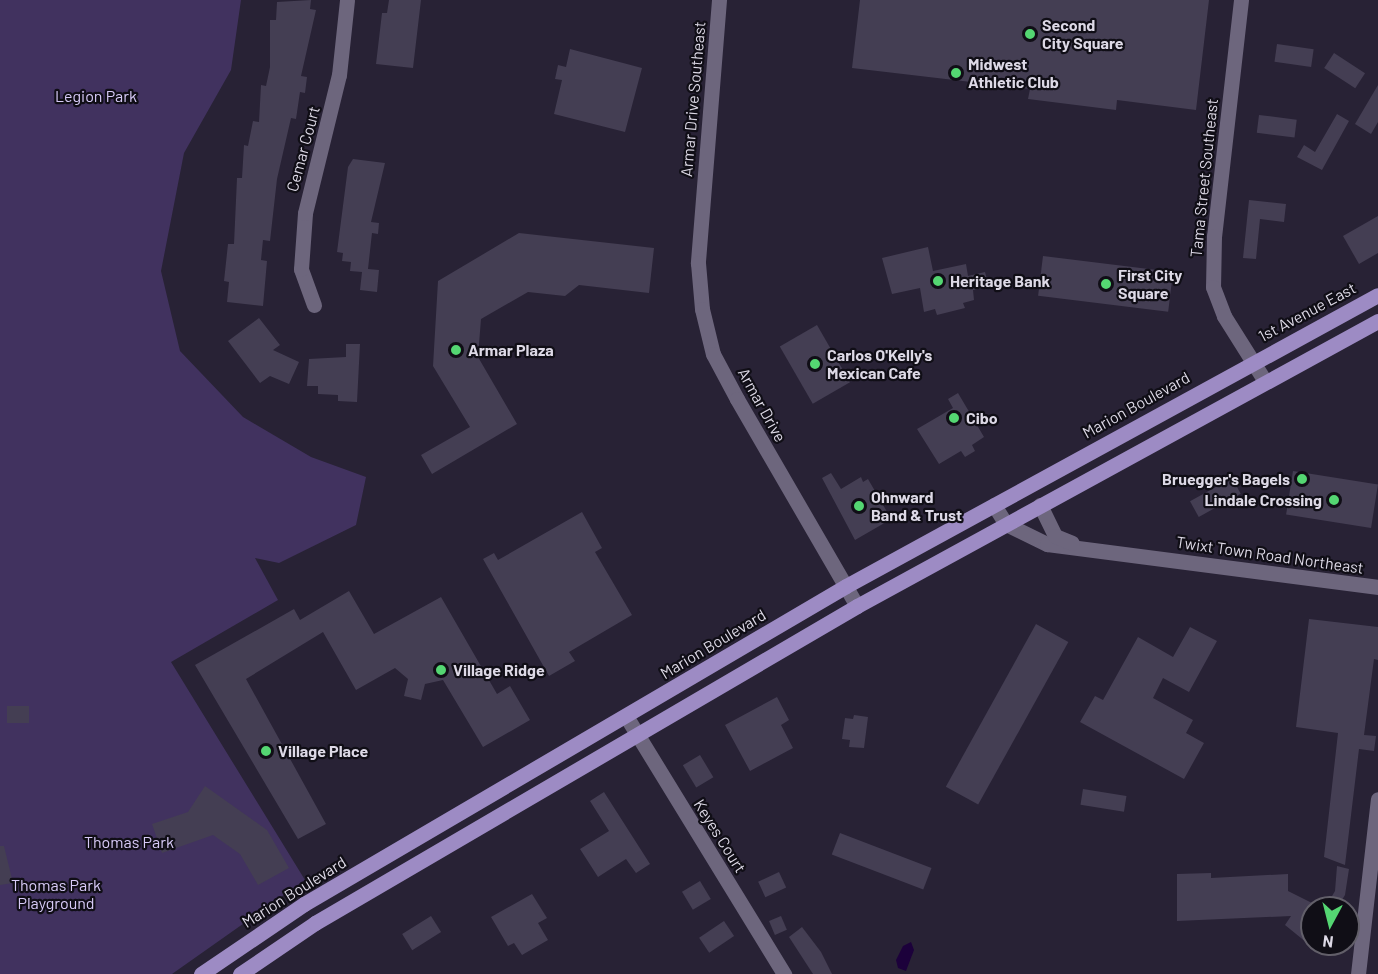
<!DOCTYPE html>
<style>
body{margin:0}
#map{position:relative;width:1378px;height:974px;overflow:hidden;background:#282235;font-family:Barlow,sans-serif}
div>[style]{position:absolute}
.green>*{inset:0;background:#41325f}
.water>*{inset:0;background:#1c013b}
.building>*{inset:0;background:#443e53;transform-origin:0 0}
.minor>*{height:15px;margin:-7.5px;padding:0 7.5px;transform-origin:7.5px;border-radius:7.5px;background:#6d667d}
.major>*{height:15px;margin:-7.5px;padding:0 7.5px;transform-origin:7.5px;border-radius:7.5px;background:#9d8bc4}
.dots>*{width:16px;height:16px;translate:-50% -50%;box-sizing:border-box;border:3px solid #100e16;border-radius:50%}
span{translate:-50% -50%;white-space:nowrap;text-align:center;line-height:1.15;-webkit-text-stroke:4.5px #100e16;paint-order:stroke}
.poi-label{font-size:16px;color:#ddd9e6;font-weight:700}
.left{translate:0 -50%;text-align:left}
.right{translate:-100% -50%;text-align:right}
.park-label{font-size:16px;color:#d8cbf8}
.street-label{font-size:16px;color:#ddd9e6}
.north{position:absolute;left:1300px;top:896px;width:60px;height:60px;box-sizing:border-box;background:#100e16;border:2px solid #625f69;border-radius:50%;rotate:187deg;font-size:16px;font-weight:700;line-height:24px;text-align:center;color:#ddd9e6}
.north::after{content:'';display:block;margin:auto;width:21px;height:27px;background:#54d672;clip-path:polygon(50% 0,100% 100%,50% 72%,0 100%)}
</style>
<div id="map">
<div class="green">
<div style="clip-path:polygon(0 0,241px 0,231px 70px,184px 153px,161px 271px,180px 351px,243px 417px,311px 457px,366px 477px,356px 525px,279px 563px,255px 558px,278px 600px,171px 662px,305px 880px,172px 974px,0 974px)"></div>
</div>
<div class="water">
<div style="clip-path:polygon(911px 942px,914px 950px,906px 971px,898px 968px,896px 960px,903px 946px)"></div>
</div>
<div class="building">
<div style="clip-path:polygon(311px 0,310px 9px,316px 10px,301px 76px,307px 77px,305px 93px,300px 92px,296px 119px,291px 118px,277px 179px,270px 241px,263px 240px,261px 260px,267px 261px,263px 306px,227px 302px,229px 282px,224px 281px,228px 244px,234px 244px,237px 178px,242px 178px,244px 145px,248px 146px,253px 121px,259px 122px,261px 85px,266px 86px,270px 67px,270px 20px,276px 20px,277px 2px)"></div>
<div style="clip-path:polygon(389px 0,421px 0,413px 68px,376px 64px,382px 13px,387px 13px)"></div>
<div style="clip-path:polygon(860px 0,1209px 0,1196px 110px,1117px 100px,1116px 110px,1028px 99px,1030px 89px,852px 68px)"></div>
<div style="left:1277px;top:44px;width:37px;height:18px;rotate:8deg"></div>
<div style="clip-path:polygon(570px 49px,642px 68px,625px 132px,554px 114px,562px 80px,555px 79px,558px 65px,566px 67px)"></div>
<div style="left:1334px;top:53px;width:37px;height:18px;rotate:33deg"></div>
<div style="clip-path:polygon(1378px 85px,1378px 122px,1371px 134px,1355px 124px)"></div>
<div style="clip-path:polygon(1337px 114px,1349px 121px,1322px 170px,1297px 157px,1304px 145px,1315px 152px)"></div>
<div style="left:1259px;top:115px;width:38px;height:18px;rotate:7deg"></div>
<div style="clip-path:polygon(353px 159px,385px 163px,371px 222px,379px 223px,378px 234px,372px 233px,368px 269px,379px 270px,377px 292px,360px 290px,362px 272px,350px 271px,351px 262px,342px 261px,343px 253px,337px 252px,348px 167px)"></div>
<div style="clip-path:polygon(1249px 200px,1286px 204px,1284px 222px,1260px 219px,1256px 259px,1243px 258px)"></div>
<div style="clip-path:polygon(1378px 216px,1378px 253px,1359px 264px,1343px 236px)"></div>
<div style="clip-path:polygon(519px 233px,654px 248px,649px 293px,579px 285px,565px 296px,528px 292px,481px 319px,478px 357px,517px 424px,432px 474px,421px 455px,470px 427px,433px 366px,438px 281px)"></div>
<div style="clip-path:polygon(928px 247px,933px 271px,966px 264px,968px 276px,985px 272px,989px 287px,973px 290px,974px 300px,963px 303px,965px 308px,937px 315px,935px 309px,924px 312px,920px 288px,892px 294px,882px 258px)"></div>
<div style="left:1043px;top:256px;width:131px;height:40px;rotate:7deg"></div>
<div style="clip-path:polygon(259px 318px,280px 345px,273px 350px,299px 362px,289px 384px,270px 376px,260px 383px,228px 341px)"></div>
<div style="left:817px;top:325px;width:66px;height:43px;rotate:60deg"></div>
<div style="clip-path:polygon(346px 344px,360px 344px,357px 402px,338px 401px,338px 395px,318px 394px,318px 386px,307px 386px,309px 359px,346px 357px)"></div>
<div style="clip-path:polygon(958px 393px,984px 437px,972px 445px,975px 451px,965px 457px,961px 451px,939px 464px,917px 429px,953px 408px,948px 399px)"></div>
<div style="left:1293px;top:471px;width:86px;height:44px;rotate:9deg"></div>
<div style="clip-path:polygon(831px 473px,841px 489px,861px 477px,863px 482px,868px 479px,890px 517px,888px 521px,855px 540px,822px 478px)"></div>
<div style="left:1232px;top:478px;width:18px;height:48px;rotate:61deg"></div>
<div style="clip-path:polygon(582px 512px,602px 548px,595px 552px,632px 615px,569px 652px,575px 661px,549px 676px,483px 559px,494px 553px,498px 560px)"></div>
<div style="clip-path:polygon(349px 591px,374px 634px,441px 597px,497px 694px,510px 686px,530px 720px,483px 747px,443px 680px,425px 684px,421px 700px,404px 696px,408px 679px,395px 668px,356px 690px,323px 632px,246px 679px,326px 824px,298px 839px,195px 665px,294px 609px,300px 620px)"></div>
<div style="clip-path:polygon(1309px 619px,1378px 627px,1378px 660px,1374px 659px,1364px 735px,1376px 736px,1374px 751px,1359px 749px,1345px 865px,1324px 857px,1338px 733px,1296px 727px)"></div>
<div style="left:1036px;top:624px;width:37px;height:186px;rotate:29deg"></div>
<div style="clip-path:polygon(1190px 627px,1217px 641px,1189px 692px,1163px 678px,1153px 698px,1193px 720px,1186px 733px,1204px 743px,1184px 779px,1080px 722px,1095px 696px,1103px 700px,1138px 637px,1173px 657px)"></div>
<div style="clip-path:polygon(777px 697px,789px 720px,781px 725px,793px 748px,750px 771px,725px 725px)"></div>
<div style="left:7px;top:706px;width:22px;height:17px"></div>
<div style="clip-path:polygon(854px 715px,868px 717px,864px 748px,849px 747px,850px 740px,842px 739px,845px 718px,853px 719px)"></div>
<div style="left:700px;top:755px;width:26px;height:20px;rotate:59deg"></div>
<div style="clip-path:polygon(205px 786px,267px 830px,289px 868px,258px 885px,240px 854px,213px 835px,162px 853px,152px 824px,188px 812px)"></div>
<div style="left:1083px;top:789px;width:44px;height:16px;rotate:9deg"></div>
<div style="clip-path:polygon(604px 792px,650px 864px,636px 873px,626px 859px,598px 877px,580px 849px,609px 831px,590px 801px)"></div>
<div style="left:840px;top:833px;width:98px;height:23px;rotate:21deg"></div>
<div style="clip-path:polygon(0 846px,4px 846px,13px 883px,0 885px)"></div>
<div style="clip-path:polygon(1337px 866px,1349px 869px,1345px 895px,1337px 908px,1325px 908px,1335px 891px)"></div>
<div style="left:779px;top:872px;width:17px;height:23px;rotate:65deg"></div>
<div style="clip-path:polygon(1211px 873px,1211px 878px,1288px 874px,1288px 891px,1312px 903px,1312px 947px,1285px 925px,1291px 916px,1177px 921px,1177px 874px)"></div>
<div style="left:700px;top:881px;width:21px;height:21px;rotate:59deg"></div>
<div style="clip-path:polygon(532px 894px,547px 918px,538px 923px,548px 940px,522px 955px,514px 943px,508px 946px,491px 917px)"></div>
<div style="left:431px;top:916px;width:19px;height:34px;rotate:58deg"></div>
<div style="left:781px;top:916px;width:15px;height:13px;rotate:67deg"></div>
<div style="left:724px;top:921px;width:18px;height:30px;rotate:56deg"></div>
<div style="clip-path:polygon(802px 927px,821px 952px,832px 974px,813px 974px,789px 937px)"></div>
</div>
<div class="minor">
<div style="left:719px;top:0;width:264px;rotate:94.6deg"></div>
<div style="left:698px;top:263px;width:46px;rotate:85deg"></div>
<div style="left:702px;top:309px;width:46px;rotate:76.3deg"></div>
<div style="left:713px;top:354px;width:51px;rotate:61.9deg"></div>
<div style="left:737px;top:399px;width:239px;rotate:59.9deg"></div>
<div style="left:1241px;top:0;width:238px;rotate:96.5deg"></div>
<div style="left:1214px;top:236px;width:51px;rotate:91.1deg"></div>
<div style="left:1213px;top:287px;width:31px;rotate:69deg"></div>
<div style="left:1224px;top:316px;width:77px;rotate:57.8deg"></div>
<div style="left:314px;top:305px;width:38px;rotate:-110deg"></div>
<div style="left:301px;top:269px;width:56px;rotate:-85.9deg"></div>
<div style="left:305px;top:213px;width:142px;rotate:-76.2deg"></div>
<div style="left:339px;top:75px;width:75px;rotate:-83.9deg"></div>
<div style="left:994px;top:505px;width:22px;rotate:58deg"></div>
<div style="left:1006px;top:524px;width:46px;rotate:26deg"></div>
<div style="left:1047px;top:544px;width:334px;rotate:7.4deg"></div>
<div style="left:1040px;top:505px;width:34px;rotate:64deg"></div>
<div style="left:1055px;top:536px;width:18px;rotate:22deg"></div>
<div style="left:626px;top:716px;width:303px;rotate:58.5deg"></div>
<div style="left:1358px;top:974px;width:176px;rotate:-83.5deg"></div>
</div>
<div class="major">
<div style="left:201px;top:974px;width:125px;rotate:-34.2deg"></div>
<div style="left:304px;top:904px;width:628px;rotate:-30.4deg"></div>
<div style="left:846px;top:586px;width:606px;rotate:-28.68deg"></div>
<div style="left:240px;top:974px;width:91px;rotate:-34.2deg"></div>
<div style="left:315px;top:923px;width:628px;rotate:-30.32deg"></div>
<div style="left:857px;top:606px;width:594px;rotate:-28.68deg"></div>
</div>
<div class="dots">
<div style="left:1030px;top:34px;background:#54d672"></div>
<div style="left:956px;top:73px;background:#54d672"></div>
<div style="left:938px;top:281px;background:#54d672"></div>
<div style="left:1106px;top:284px;background:#54d672"></div>
<div style="left:456px;top:350px;background:#54d672"></div>
<div style="left:815px;top:364px;background:#54d672"></div>
<div style="left:954px;top:418px;background:#54d672"></div>
<div style="left:1302px;top:479px;background:#54d672"></div>
<div style="left:1334px;top:500px;background:#54d672"></div>
<div style="left:859px;top:506px;background:#54d672"></div>
<div style="left:441px;top:670px;background:#54d672"></div>
<div style="left:266px;top:751px;background:#54d672"></div>
</div>
<div class="poi-label">
<span class="left" style="left:1042px;top:34px">Second<br>City Square</span>
<span class="left" style="left:968px;top:73px">Midwest<br>Athletic Club</span>
<span class="left" style="left:1118px;top:284px">First City<br>Square</span>
<span class="left" style="left:950px;top:281px">Heritage Bank</span>
<span class="left" style="left:468px;top:350px">Armar Plaza</span>
<span class="left" style="left:827px;top:364px">Carlos O'Kelly's<br>Mexican Cafe</span>
<span class="left" style="left:966px;top:418px">Cibo</span>
<span class="right" style="left:1290px;top:479px">Bruegger's Bagels</span>
<span class="left" style="left:871px;top:506px">Ohnward<br>Band &amp; Trust</span>
<span class="right" style="left:1322px;top:500px">Lindale Crossing</span>
<span class="left" style="left:453px;top:670px">Village Ridge</span>
<span class="left" style="left:278px;top:751px">Village Place</span>
</div>
<div class="park-label">
<span style="left:96px;top:96px">Legion Park</span>
<span style="left:129px;top:842px">Thomas Park</span>
<span style="left:56px;top:894px">Thomas Park<br>Playground</span>
</div>
<div class="street-label">
<span style="left:693px;top:99px;rotate:-85deg">Armar Drive Southeast</span>
<span style="left:303px;top:149px;rotate:-75deg">Cemar Court</span>
<span style="left:1204px;top:178px;rotate:-84deg">Tama Street Southeast</span>
<span style="left:1307px;top:312px;rotate:-28deg">1st Avenue East</span>
<span style="left:762px;top:405px;rotate:61deg">Armar Drive</span>
<span style="left:1136px;top:405px;rotate:-29deg">Marion Boulevard</span>
<span style="left:1270px;top:555px;rotate:8deg">Twixt Town Road Northeast</span>
<span style="left:713px;top:644px;rotate:-31deg">Marion Boulevard</span>
<span style="left:720px;top:836px;rotate:58deg">Keyes Court</span>
<span style="left:294px;top:892px;rotate:-32deg">Marion Boulevard</span>
</div>
<div class="north">N</div>
</div>
